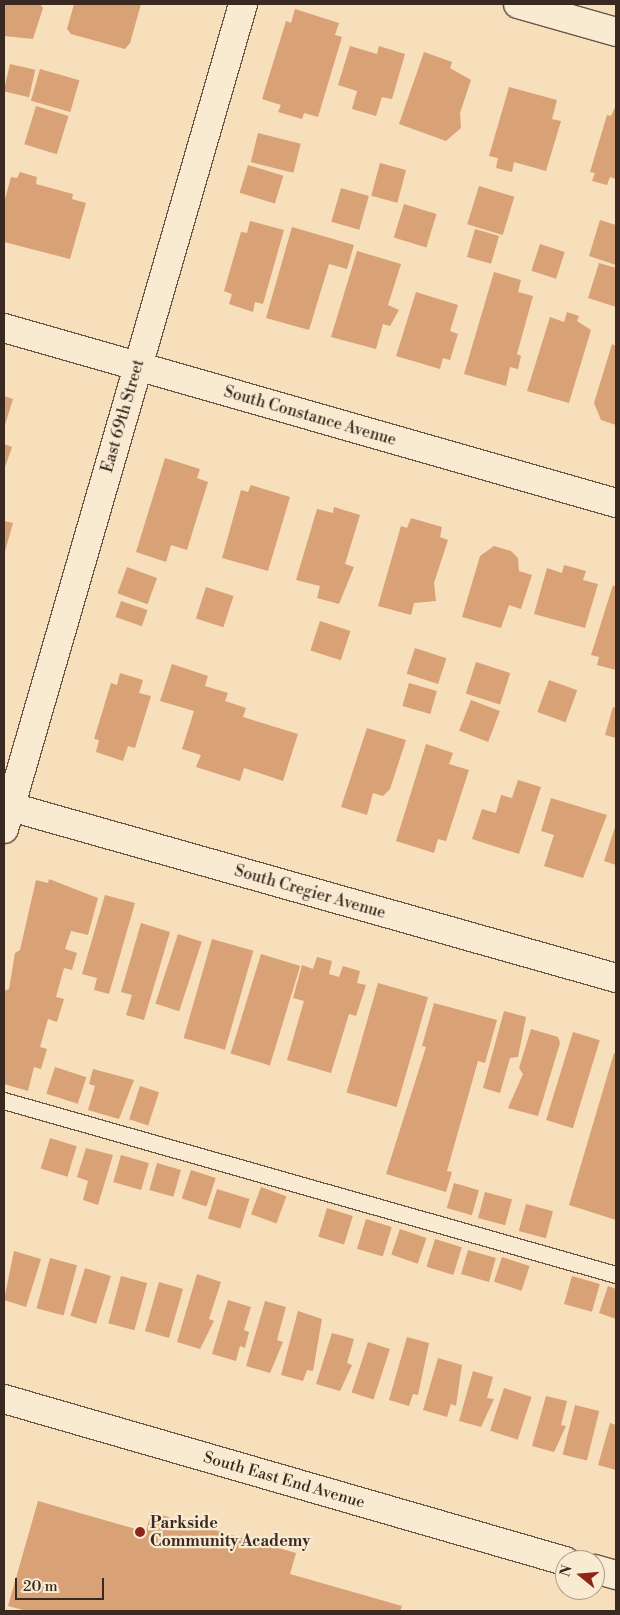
<!DOCTYPE html>
<style>
body{margin:0}
#map{position:relative;width:620px;height:1615px;overflow:hidden;background:#f6dfba;font-family:"Libre Bodoni",serif}
div>[style]{position:absolute}
.building>*{inset:0;background:#d9a176;transform-origin:0 0}
.roads{filter:drop-shadow(1px 0 #695646) drop-shadow(-1px 0 #695646) drop-shadow(0 1px #695646) drop-shadow(0 -1px #695646)}
.service>*{height:16px;margin:-8px;padding:0 8px;transform-origin:8px;border-radius:8px;background:#f9ead2}
.minor>*{height:28px;margin:-14px;padding:0 14px;transform-origin:14px;border-radius:14px;background:#f9ead2}
.dots>*{width:14px;height:14px;translate:-50% -50%;box-sizing:border-box;border:2px solid #f9ead2;border-radius:50%}
span{translate:-50% -50%;white-space:nowrap;text-align:center;line-height:1.15;-webkit-text-stroke:4.5px #f9ead2;paint-order:stroke}
.street-label{font-size:16px;color:#3a2920}
.poi-label{font-size:16px;color:#3a2920;font-weight:700}
.left{translate:0 -50%;text-align:left}
.frame{position:absolute;inset:0;border:5px solid #3a2920;pointer-events:none}
.north{position:absolute;left:555px;top:1550px;width:50px;height:50px;box-sizing:border-box;background:#f9ead2;border:1px solid #ad9d8b;border-radius:50%;rotate:287deg;font-size:14px;font-weight:700;line-height:20px;text-align:center;color:#3a2920}
.north::after{content:'';display:block;margin:auto;width:18px;height:22px;background:#8f2418;clip-path:polygon(50% 0,100% 100%,50% 72%,0 100%)}
.scale{position:absolute;left:15px;top:1578px;width:89px;height:22px;box-sizing:border-box;border:2px solid #3a2920;border-top:0;padding-left:6px;font-size:15px;line-height:18px;white-space:nowrap;color:#3a2920;-webkit-text-stroke:4px #f9ead2;paint-order:stroke}
</style>
<div id="map">
<div class="building">
<div style="clip-path:polygon(4px 4px,40px 4px,43px 8px,33px 39px,4px 36px)"></div>
<div style="clip-path:polygon(74px 4px,141px 4px,130px 43px,125px 49px,71px 34px,67px 29px)"></div>
<div style="clip-path:polygon(295px 9px,339px 23px,335px 35px,342px 37px,318px 117px,304px 113px,302px 119px,278px 112px,281px 105px,262px 99px,286px 21px,291px 23px)"></div>
<div style="clip-path:polygon(350px 46px,377px 54px,379px 46px,405px 54px,392px 99px,382px 97px,376px 116px,352px 109px,357px 91px,338px 85px)"></div>
<div style="clip-path:polygon(424px 52px,452px 62px,450px 68px,471px 80px,460px 113px,461px 128px,446px 141px,399px 124px)"></div>
<div style="left:10px;top:64px;width:26px;height:28px;rotate:13deg"></div>
<div style="left:40px;top:69px;width:41px;height:33px;rotate:16deg"></div>
<div style="clip-path:polygon(509px 87px,557px 100px,552px 119px,561px 121px,546px 171px,514px 162px,512px 172px,496px 168px,498px 158px,489px 156px)"></div>
<div style="clip-path:polygon(616px 105px,616px 179px,610px 177px,607px 185px,592px 181px,595px 173px,590px 172px,607px 115px,611px 116px)"></div>
<div style="left:36px;top:106px;width:34px;height:40px;rotate:17deg"></div>
<div style="left:258px;top:133px;width:44px;height:30px;rotate:14deg"></div>
<div style="left:380px;top:163px;width:27px;height:34px;rotate:15deg"></div>
<div style="left:248px;top:165px;width:37px;height:29px;rotate:17deg"></div>
<div style="clip-path:polygon(20px 172px,37px 177px,36px 184px,73px 194px,72px 199px,86px 203px,70px 259px,4px 242px,4px 203px,11px 177px,17px 178px)"></div>
<div style="left:479px;top:186px;width:37px;height:40px;rotate:17deg"></div>
<div style="left:341px;top:188px;width:29px;height:35px;rotate:16deg"></div>
<div style="left:404px;top:204px;width:34px;height:35px;rotate:17deg"></div>
<div style="clip-path:polygon(600px 220px,616px 225px,616px 265px,589px 256px)"></div>
<div style="clip-path:polygon(250px 221px,284px 230px,263px 304px,255px 302px,253px 312px,229px 304px,232px 294px,224px 291px,241px 232px,247px 233px)"></div>
<div style="clip-path:polygon(292px 227px,354px 245px,347px 269px,329px 264px,309px 330px,266px 318px)"></div>
<div style="left:475px;top:229px;width:25px;height:29px;rotate:16deg"></div>
<div style="left:540px;top:244px;width:26px;height:28px;rotate:18deg"></div>
<div style="clip-path:polygon(357px 251px,401px 264px,388px 305px,399px 310px,390px 326px,383px 324px,376px 349px,331px 337px)"></div>
<div style="clip-path:polygon(599px 263px,616px 268px,616px 307px,588px 298px)"></div>
<div style="clip-path:polygon(494px 272px,521px 280px,518px 292px,533px 296px,517px 354px,521px 356px,518px 369px,510px 367px,506px 386px,464px 374px)"></div>
<div style="clip-path:polygon(416px 292px,458px 305px,450px 331px,458px 334px,450px 360px,443px 358px,440px 369px,396px 356px)"></div>
<div style="clip-path:polygon(567px 312px,579px 316px,577px 321px,591px 330px,569px 403px,527px 391px,550px 317px,564px 322px)"></div>
<div style="clip-path:polygon(612px 344px,616px 346px,616px 425px,601px 420px,594px 403px)"></div>
<div style="clip-path:polygon(4px 396px,13px 399px,4px 428px)"></div>
<div style="clip-path:polygon(4px 444px,12px 447px,4px 470px)"></div>
<div style="clip-path:polygon(165px 458px,200px 469px,197px 478px,208px 482px,187px 550px,171px 545px,166px 562px,136px 552px)"></div>
<div style="clip-path:polygon(251px 485px,290px 497px,268px 571px,222px 558px,241px 490px,248px 492px)"></div>
<div style="clip-path:polygon(334px 507px,360px 515px,345px 564px,354px 567px,339px 604px,317px 598px,320px 586px,296px 580px,317px 509px,333px 513px)"></div>
<div style="clip-path:polygon(411px 518px,442px 527px,440px 537px,448px 540px,434px 583px,436px 601px,414px 603px,411px 615px,378px 606px,401px 526px,407px 528px)"></div>
<div style="clip-path:polygon(4px 521px,13px 523px,4px 555px)"></div>
<div style="clip-path:polygon(494px 546px,511px 551px,518px 558px,519px 571px,532px 575px,521px 609px,509px 605px,501px 628px,462px 617px,480px 556px)"></div>
<div style="clip-path:polygon(564px 565px,586px 571px,583px 580px,598px 584px,585px 628px,534px 614px,547px 568px,562px 573px)"></div>
<div style="left:127px;top:567px;width:32px;height:28px;rotate:20deg"></div>
<div style="clip-path:polygon(613px 585px,616px 587px,616px 670px,597px 665px,599px 657px,591px 655px)"></div>
<div style="left:206px;top:587px;width:29px;height:33px;rotate:18deg"></div>
<div style="left:121px;top:601px;width:28px;height:17px;rotate:19deg"></div>
<div style="left:320px;top:621px;width:32px;height:31px;rotate:18deg"></div>
<div style="left:415px;top:648px;width:33px;height:27px;rotate:18deg"></div>
<div style="left:476px;top:662px;width:36px;height:33px;rotate:18deg"></div>
<div style="clip-path:polygon(172px 664px,208px 676px,205px 686px,228px 693px,225px 701px,246px 708px,243px 717px,298px 734px,283px 781px,244px 768px,240px 781px,196px 767px,201px 755px,182px 749px,194px 711px,160px 701px)"></div>
<div style="clip-path:polygon(120px 673px,143px 680px,139px 693px,151px 696px,135px 748px,128px 746px,123px 761px,96px 752px,99px 740px,94px 739px,111px 683px,117px 685px)"></div>
<div style="left:549px;top:680px;width:30px;height:34px;rotate:20deg"></div>
<div style="left:409px;top:683px;width:29px;height:24px;rotate:16deg"></div>
<div style="left:471px;top:700px;width:31px;height:33px;rotate:21deg"></div>
<div style="clip-path:polygon(613px 707px,616px 708px,616px 738px,605px 735px)"></div>
<div style="clip-path:polygon(367px 728px,406px 740px,390px 789px,383px 796px,373px 793px,367px 815px,341px 807px)"></div>
<div style="clip-path:polygon(426px 744px,453px 753px,449px 764px,469px 770px,446px 841px,438px 839px,434px 853px,396px 841px)"></div>
<div style="clip-path:polygon(518px 780px,541px 787px,519px 854px,472px 839px,482px 809px,496px 813px,501px 795px,512px 798px)"></div>
<div style="clip-path:polygon(551px 798px,607px 815px,583px 878px,544px 866px,554px 835px,541px 831px)"></div>
<div style="clip-path:polygon(616px 824px,616px 865px,604px 861px)"></div>
<div style="clip-path:polygon(49px 879px,98px 898px,88px 935px,71px 931px,65px 949px,77px 953px,72px 970px,64px 968px,56px 997px,64px 999px,57px 1022px,48px 1019px,40px 1047px,47px 1049px,41px 1069px,34px 1067px,28px 1091px,4px 1084px,4px 991px,9px 989px,15px 953px,20px 950px,36px 880px,48px 883px)"></div>
<div style="clip-path:polygon(105px 895px,135px 903px,109px 994px,94px 990px,97px 978px,82px 974px)"></div>
<div style="clip-path:polygon(141px 923px,170px 932px,144px 1020px,126px 1015px,132px 995px,121px 992px)"></div>
<div style="left:178px;top:934px;width:25px;height:73px;rotate:18deg"></div>
<div style="left:212px;top:939px;width:43px;height:103px;rotate:16deg"></div>
<div style="left:261px;top:954px;width:41px;height:104px;rotate:17deg"></div>
<div style="clip-path:polygon(317px 957px,332px 961px,329px 974px,339px 977px,343px 966px,360px 971px,357px 983px,366px 985px,356px 1016px,349px 1014px,331px 1073px,287px 1060px,304px 1001px,293px 998px,302px 965px,313px 969px)"></div>
<div style="left:378px;top:983px;width:52px;height:114px;rotate:16deg"></div>
<div style="clip-path:polygon(434px 1003px,497px 1020px,485px 1063px,478px 1061px,447px 1171px,452px 1172px,446px 1192px,386px 1174px,426px 1047px,422px 1046px)"></div>
<div style="clip-path:polygon(504px 1011px,526px 1017px,518px 1057px,510px 1058px,500px 1093px,483px 1088px)"></div>
<div style="clip-path:polygon(531px 1029px,558px 1037px,560px 1043px,538px 1116px,508px 1108px,523px 1074px,519px 1068px)"></div>
<div style="left:573px;top:1032px;width:28px;height:92px;rotate:17deg"></div>
<div style="clip-path:polygon(614px 1053px,616px 1054px,616px 1220px,569px 1205px)"></div>
<div style="left:55px;top:1067px;width:33px;height:28px;rotate:18deg"></div>
<div style="clip-path:polygon(93px 1069px,134px 1080px,119px 1119px,88px 1110px,95px 1086px,89px 1084px)"></div>
<div style="left:140px;top:1086px;width:20px;height:35px;rotate:18deg"></div>
<div style="left:50px;top:1138px;width:28px;height:32px;rotate:17deg"></div>
<div style="clip-path:polygon(86px 1148px,113px 1155px,98px 1205px,83px 1200px,88px 1181px,77px 1177px)"></div>
<div style="left:121px;top:1155px;width:29px;height:28px;rotate:16deg"></div>
<div style="left:157px;top:1163px;width:25px;height:28px;rotate:16deg"></div>
<div style="left:191px;top:1170px;width:26px;height:30px;rotate:18deg"></div>
<div style="left:454px;top:1183px;width:26px;height:26px;rotate:16deg"></div>
<div style="left:261px;top:1187px;width:27px;height:29px;rotate:20deg"></div>
<div style="left:217px;top:1189px;width:34px;height:31px;rotate:17deg"></div>
<div style="left:485px;top:1192px;width:28px;height:27px;rotate:15deg"></div>
<div style="left:526px;top:1204px;width:28px;height:28px;rotate:15deg"></div>
<div style="left:327px;top:1208px;width:27px;height:30px;rotate:17deg"></div>
<div style="left:366px;top:1219px;width:27px;height:31px;rotate:17deg"></div>
<div style="left:400px;top:1229px;width:28px;height:27px;rotate:19deg"></div>
<div style="left:435px;top:1239px;width:28px;height:29px;rotate:17deg"></div>
<div style="left:468px;top:1250px;width:29px;height:25px;rotate:16deg"></div>
<div style="clip-path:polygon(14px 1251px,41px 1259px,26px 1307px,4px 1300px)"></div>
<div style="left:502px;top:1257px;width:29px;height:26px;rotate:18deg"></div>
<div style="left:50px;top:1258px;width:28px;height:52px;rotate:15deg"></div>
<div style="left:85px;top:1268px;width:27px;height:50px;rotate:17deg"></div>
<div style="clip-path:polygon(197px 1274px,221px 1282px,209px 1319px,214px 1321px,200px 1349px,177px 1342px)"></div>
<div style="left:121px;top:1276px;width:27px;height:49px;rotate:15deg"></div>
<div style="left:572px;top:1276px;width:29px;height:29px;rotate:16deg"></div>
<div style="left:159px;top:1282px;width:25px;height:51px;rotate:16deg"></div>
<div style="clip-path:polygon(608px 1286px,616px 1289px,616px 1319px,599px 1313px)"></div>
<div style="clip-path:polygon(228px 1300px,251px 1307px,244px 1330px,249px 1332px,245px 1348px,240px 1346px,236px 1361px,212px 1354px)"></div>
<div style="clip-path:polygon(265px 1301px,286px 1307px,277px 1340px,283px 1342px,270px 1373px,246px 1366px)"></div>
<div style="clip-path:polygon(298px 1311px,322px 1319px,313px 1371px,307px 1370px,303px 1381px,281px 1375px)"></div>
<div style="clip-path:polygon(332px 1333px,354px 1339px,347px 1363px,352px 1365px,340px 1391px,316px 1384px)"></div>
<div style="clip-path:polygon(407px 1337px,429px 1343px,418px 1395px,413px 1394px,409px 1406px,389px 1400px)"></div>
<div style="left:368px;top:1342px;width:23px;height:53px;rotate:18deg"></div>
<div style="clip-path:polygon(438px 1358px,462px 1365px,456px 1406px,451px 1404px,447px 1417px,423px 1410px)"></div>
<div style="clip-path:polygon(473px 1371px,493px 1377px,487px 1398px,494px 1399px,481px 1427px,459px 1421px)"></div>
<div style="left:504px;top:1388px;width:29px;height:45px;rotate:18deg"></div>
<div style="clip-path:polygon(546px 1396px,567px 1401px,561px 1425px,566px 1426px,554px 1452px,532px 1446px)"></div>
<div style="left:575px;top:1405px;width:25px;height:51px;rotate:14deg"></div>
<div style="clip-path:polygon(610px 1423px,616px 1425px,616px 1470px,598px 1465px)"></div>
<div style="clip-path:polygon(38px 1501px,146px 1532px,151px 1512px,296px 1553px,290px 1574px,402px 1606px,400px 1611px,27px 1611px,8px 1606px)"></div>
</div>
<div class="roads">
<div class="service">
<div style="left:4px;top:1101px;width:636px;rotate:15.87deg"></div>
</div>
<div class="minor">
<div style="left:518px;top:4px;width:102px;rotate:15.9deg"></div>
<div style="left:4px;top:328px;width:637px;rotate:15.96deg"></div>
<div style="left:4px;top:805px;width:636px;rotate:15.78deg"></div>
<div style="left:4px;top:829px;width:859px;rotate:-73.84deg"></div>
<div style="left:4px;top:1399px;width:584px;rotate:16.11deg"></div>
<div style="left:595px;top:1569px;width:22px;rotate:16deg"></div>
</div>
</div>
<div class="dots">
<div style="left:140px;top:1532px;background:#8f2418"></div>
</div>
<div class="street-label">
<span style="left:123px;top:416px;rotate:-74deg">East 69th Street</span>
<span style="left:310px;top:416px;rotate:16deg">South Constance Avenue</span>
<span style="left:310px;top:892px;rotate:16deg">South Cregier Avenue</span>
<span style="left:284px;top:1480px;rotate:16deg">South East End Avenue</span>
</div>
<div class="poi-label">
<span class="left" style="left:150px;top:1532px">Parkside<br>Community Academy</span>
</div>
<div class="frame"></div>
<div class="north">N</div>
<div class="scale">20 m</div>
</div>
